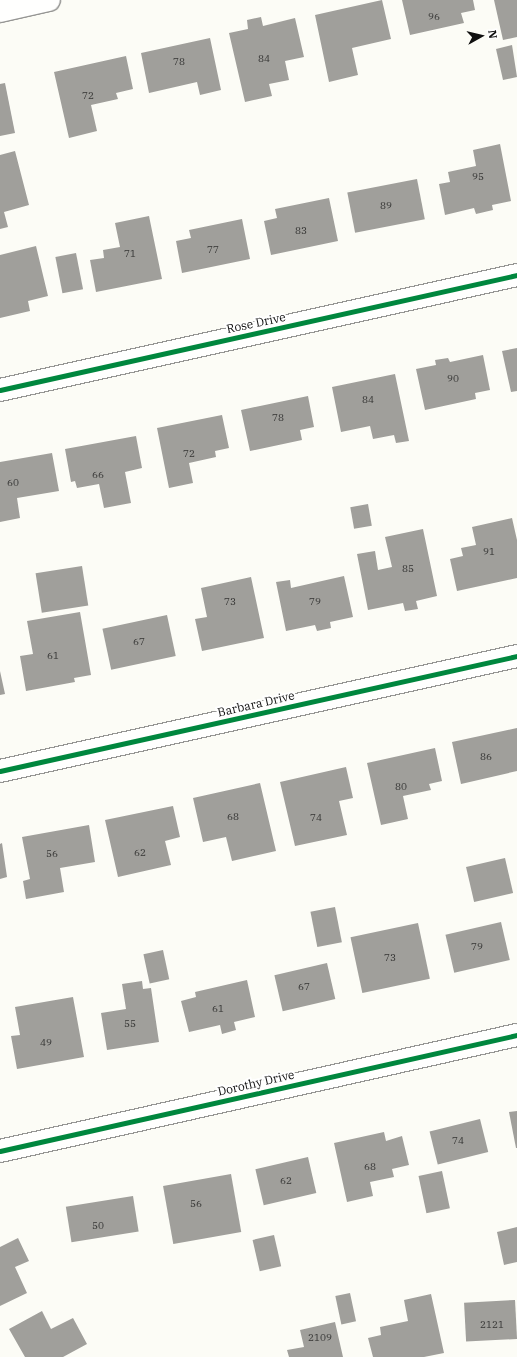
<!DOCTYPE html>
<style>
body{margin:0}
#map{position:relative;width:517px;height:1357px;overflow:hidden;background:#fcfcf6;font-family:"IBM Plex Serif",serif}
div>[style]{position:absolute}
.building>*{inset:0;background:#a09f9b;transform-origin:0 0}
.roads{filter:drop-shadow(1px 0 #969694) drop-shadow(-1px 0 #969694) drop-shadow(0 1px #969694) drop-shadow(0 -1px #969694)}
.minor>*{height:22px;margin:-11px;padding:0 11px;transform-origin:11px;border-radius:11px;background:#fffffe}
.cycleway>*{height:5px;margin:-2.5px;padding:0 2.5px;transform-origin:2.5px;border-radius:2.5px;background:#00873e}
span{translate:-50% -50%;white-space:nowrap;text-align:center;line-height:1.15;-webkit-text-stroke:4px #fff;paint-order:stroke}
.number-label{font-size:10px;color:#343433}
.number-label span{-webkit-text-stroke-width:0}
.street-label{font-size:12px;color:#101010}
.north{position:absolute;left:461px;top:16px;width:40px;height:40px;-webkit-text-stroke:3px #fff;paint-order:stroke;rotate:82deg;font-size:11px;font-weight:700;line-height:16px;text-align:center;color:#101010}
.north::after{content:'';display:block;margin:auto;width:14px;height:18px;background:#101010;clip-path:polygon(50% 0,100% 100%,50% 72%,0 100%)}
</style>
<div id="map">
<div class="building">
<div style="clip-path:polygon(382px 0,391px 39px,352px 48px,358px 75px,329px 82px,315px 15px)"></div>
<div style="clip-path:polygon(402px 0,473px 0,475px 10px,461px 13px,464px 23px,410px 35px)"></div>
<div style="clip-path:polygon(494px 0,517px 0,517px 37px,503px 40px)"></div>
<div style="clip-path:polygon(261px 17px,263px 26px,295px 18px,304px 57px,285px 61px,289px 80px,269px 84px,272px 96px,245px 102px,229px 33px,248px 29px,247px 20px)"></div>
<div style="clip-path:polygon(210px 38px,221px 90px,200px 95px,197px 82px,149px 93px,141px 53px)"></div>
<div style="clip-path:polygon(512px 45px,517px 77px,503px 80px,496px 49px)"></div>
<div style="clip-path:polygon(126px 56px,133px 89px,116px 93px,118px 99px,91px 105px,97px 131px,69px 138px,54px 72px)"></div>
<div style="clip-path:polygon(5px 83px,15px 133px,0 136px,0 84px)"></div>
<div style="clip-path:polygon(500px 144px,511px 201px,492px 205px,493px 210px,476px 214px,474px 208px,445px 215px,439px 184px,450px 182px,448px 172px,476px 166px,473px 150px)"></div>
<div style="clip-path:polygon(15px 151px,29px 205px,4px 212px,8px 227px,0 229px,0 155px)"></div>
<div style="left:417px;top:179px;width:41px;height:71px;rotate:79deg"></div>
<div style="clip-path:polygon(329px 198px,338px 241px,271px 255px,264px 221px,277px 218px,275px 209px)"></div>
<div style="clip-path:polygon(149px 216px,162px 279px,96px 292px,90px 260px,104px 258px,103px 250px,120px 247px,115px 223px)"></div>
<div style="clip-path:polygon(242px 219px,250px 259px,182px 273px,176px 241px,191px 238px,189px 230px)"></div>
<div style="clip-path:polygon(36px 246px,48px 296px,28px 301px,30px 311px,0 318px,0 255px)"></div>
<div style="left:76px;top:253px;width:37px;height:21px;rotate:79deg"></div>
<div style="clip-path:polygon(517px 348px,517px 391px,511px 392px,502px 351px)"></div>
<div style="clip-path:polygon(483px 355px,490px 390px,475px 393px,476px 399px,425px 410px,416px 369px,436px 365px,435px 360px,448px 358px,450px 362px)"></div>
<div style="clip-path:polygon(395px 374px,409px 441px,396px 443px,394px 435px,373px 439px,370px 426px,341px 432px,332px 387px)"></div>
<div style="clip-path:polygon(308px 396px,314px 427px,300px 430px,302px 440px,250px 451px,241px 410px)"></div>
<div style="clip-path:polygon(222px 415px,229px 448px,215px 451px,216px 457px,189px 463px,193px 483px,169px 488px,157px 428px)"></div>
<div style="clip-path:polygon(136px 436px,142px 468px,125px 472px,131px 503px,104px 508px,99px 484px,77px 488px,75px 481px,71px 482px,65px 449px)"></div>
<div style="clip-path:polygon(52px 453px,59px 491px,17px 498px,20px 518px,0 522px,0 462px)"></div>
<div style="left:368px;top:504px;width:22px;height:18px;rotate:80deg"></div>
<div style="clip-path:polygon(512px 518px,517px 540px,517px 578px,457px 591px,450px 559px,463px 556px,461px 548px,476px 545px,472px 527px)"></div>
<div style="clip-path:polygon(423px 529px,437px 596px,416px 601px,418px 609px,405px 611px,403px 603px,368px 610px,357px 554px,375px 551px,378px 570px,392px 567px,385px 537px)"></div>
<div style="left:82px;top:566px;width:40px;height:47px;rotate:81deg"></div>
<div style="clip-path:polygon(344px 576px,353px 617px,330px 622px,331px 628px,317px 631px,315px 625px,286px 631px,276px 582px,290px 580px,291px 588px)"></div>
<div style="clip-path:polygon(251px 577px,264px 638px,202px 651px,195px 619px,207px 617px,201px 588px)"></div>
<div style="clip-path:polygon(80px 612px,91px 675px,74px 678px,75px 682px,26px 691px,20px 656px,33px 654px,27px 621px)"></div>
<div style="left:167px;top:615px;width:42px;height:66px;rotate:78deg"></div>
<div style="clip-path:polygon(0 671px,5px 694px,0 695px)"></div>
<div style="clip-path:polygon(517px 728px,517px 771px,461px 784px,452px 742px)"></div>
<div style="clip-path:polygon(435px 748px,442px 781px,429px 784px,431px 790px,403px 796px,408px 819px,381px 825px,367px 763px)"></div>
<div style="clip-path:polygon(346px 767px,353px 798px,339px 801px,347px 835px,295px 846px,280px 782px)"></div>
<div style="clip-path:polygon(260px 783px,276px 851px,232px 861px,226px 837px,203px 842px,193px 798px)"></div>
<div style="clip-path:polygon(173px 806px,180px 837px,165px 841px,171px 865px,118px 877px,105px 820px)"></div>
<div style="clip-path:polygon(89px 825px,95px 862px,60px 868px,64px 892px,26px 899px,23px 881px,30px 879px,22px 837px)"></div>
<div style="clip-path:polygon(2px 843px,7px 877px,0 879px,0 844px)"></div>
<div style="left:505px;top:858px;width:36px;height:40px;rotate:77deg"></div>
<div style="left:335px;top:907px;width:36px;height:25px;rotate:79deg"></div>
<div style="left:501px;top:922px;width:39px;height:57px;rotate:77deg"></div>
<div style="left:418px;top:923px;width:57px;height:69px;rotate:78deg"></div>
<div style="left:163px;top:950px;width:30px;height:20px;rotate:78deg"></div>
<div style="left:327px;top:963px;width:37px;height:54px;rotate:77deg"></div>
<div style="clip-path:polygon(247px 980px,255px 1017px,234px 1022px,236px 1030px,222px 1034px,220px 1025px,189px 1032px,181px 1001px,196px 997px,195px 992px)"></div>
<div style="clip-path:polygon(142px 981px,143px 989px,151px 988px,159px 1042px,107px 1050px,101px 1013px,126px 1009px,122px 984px)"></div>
<div style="clip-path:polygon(73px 997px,84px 1057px,17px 1069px,11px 1036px,20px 1035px,15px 1007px)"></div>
<div style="clip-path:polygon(517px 1111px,517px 1148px,516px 1148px,509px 1112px)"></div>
<div style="left:480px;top:1119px;width:34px;height:52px;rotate:76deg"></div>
<div style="clip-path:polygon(384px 1132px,386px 1141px,402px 1136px,409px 1165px,392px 1169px,394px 1177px,370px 1182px,373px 1196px,347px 1202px,334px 1143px)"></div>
<div style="left:308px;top:1157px;width:37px;height:54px;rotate:77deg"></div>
<div style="left:442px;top:1171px;width:38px;height:24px;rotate:78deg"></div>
<div style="left:231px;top:1174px;width:59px;height:69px;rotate:80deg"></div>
<div style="left:133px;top:1196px;width:36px;height:68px;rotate:81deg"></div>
<div style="clip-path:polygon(517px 1227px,517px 1262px,504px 1265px,497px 1232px)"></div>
<div style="left:274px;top:1235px;width:32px;height:22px;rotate:77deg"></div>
<div style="clip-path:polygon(18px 1238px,29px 1261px,15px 1267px,27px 1293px,0 1306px,0 1247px)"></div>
<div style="left:350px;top:1293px;width:29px;height:15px;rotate:78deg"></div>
<div style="clip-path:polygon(431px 1294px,444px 1353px,424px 1357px,373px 1357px,368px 1338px,381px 1335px,380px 1327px,408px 1321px,404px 1300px)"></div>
<div style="left:515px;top:1300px;width:39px;height:51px;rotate:87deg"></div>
<div style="clip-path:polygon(42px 1311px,51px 1329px,73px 1318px,87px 1344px,63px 1357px,25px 1357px,9px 1329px)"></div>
<div style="clip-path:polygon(335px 1322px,343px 1357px,289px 1357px,287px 1350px,304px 1347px,300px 1330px)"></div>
</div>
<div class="roads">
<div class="minor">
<div style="left:0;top:11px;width:50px;rotate:-12.7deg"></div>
<div style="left:0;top:390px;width:530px;rotate:-12.54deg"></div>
<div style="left:0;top:771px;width:530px;rotate:-12.54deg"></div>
<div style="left:0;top:1151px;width:530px;rotate:-12.65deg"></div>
</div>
</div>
<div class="cycleway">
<div style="left:0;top:390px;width:530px;rotate:-12.54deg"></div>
<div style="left:0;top:771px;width:530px;rotate:-12.54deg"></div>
<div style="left:0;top:1151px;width:530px;rotate:-12.65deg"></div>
</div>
<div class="number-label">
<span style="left:434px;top:17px">96</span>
<span style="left:264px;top:59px">84</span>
<span style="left:179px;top:62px">78</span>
<span style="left:88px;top:96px">72</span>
<span style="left:478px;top:177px">95</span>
<span style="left:386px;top:206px">89</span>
<span style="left:301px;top:231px">83</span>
<span style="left:213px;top:250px">77</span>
<span style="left:130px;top:254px">71</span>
<span style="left:453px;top:379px">90</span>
<span style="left:368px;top:400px">84</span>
<span style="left:278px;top:418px">78</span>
<span style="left:189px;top:454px">72</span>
<span style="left:98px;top:475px">66</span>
<span style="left:13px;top:483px">60</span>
<span style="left:489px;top:552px">91</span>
<span style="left:408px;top:569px">85</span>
<span style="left:230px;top:602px">73</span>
<span style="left:315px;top:602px">79</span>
<span style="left:139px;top:642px">67</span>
<span style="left:53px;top:656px">61</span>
<span style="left:486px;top:757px">86</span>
<span style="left:401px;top:787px">80</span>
<span style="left:233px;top:817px">68</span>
<span style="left:316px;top:818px">74</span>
<span style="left:140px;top:853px">62</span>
<span style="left:52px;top:854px">56</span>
<span style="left:477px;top:947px">79</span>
<span style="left:390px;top:958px">73</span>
<span style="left:304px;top:987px">67</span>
<span style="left:218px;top:1009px">61</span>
<span style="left:130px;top:1024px">55</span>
<span style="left:46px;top:1043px">49</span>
<span style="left:458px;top:1141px">74</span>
<span style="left:370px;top:1167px">68</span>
<span style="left:286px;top:1181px">62</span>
<span style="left:196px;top:1204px">56</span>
<span style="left:98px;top:1226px">50</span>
<span style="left:492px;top:1325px">2121</span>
<span style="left:320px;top:1338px">2109</span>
</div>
<div class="street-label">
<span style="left:256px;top:323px;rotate:-12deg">Rose Drive</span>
<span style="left:256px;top:704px;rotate:-13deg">Barbara Drive</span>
<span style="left:256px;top:1083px;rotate:-13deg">Dorothy Drive</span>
</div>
<div class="north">N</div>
</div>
